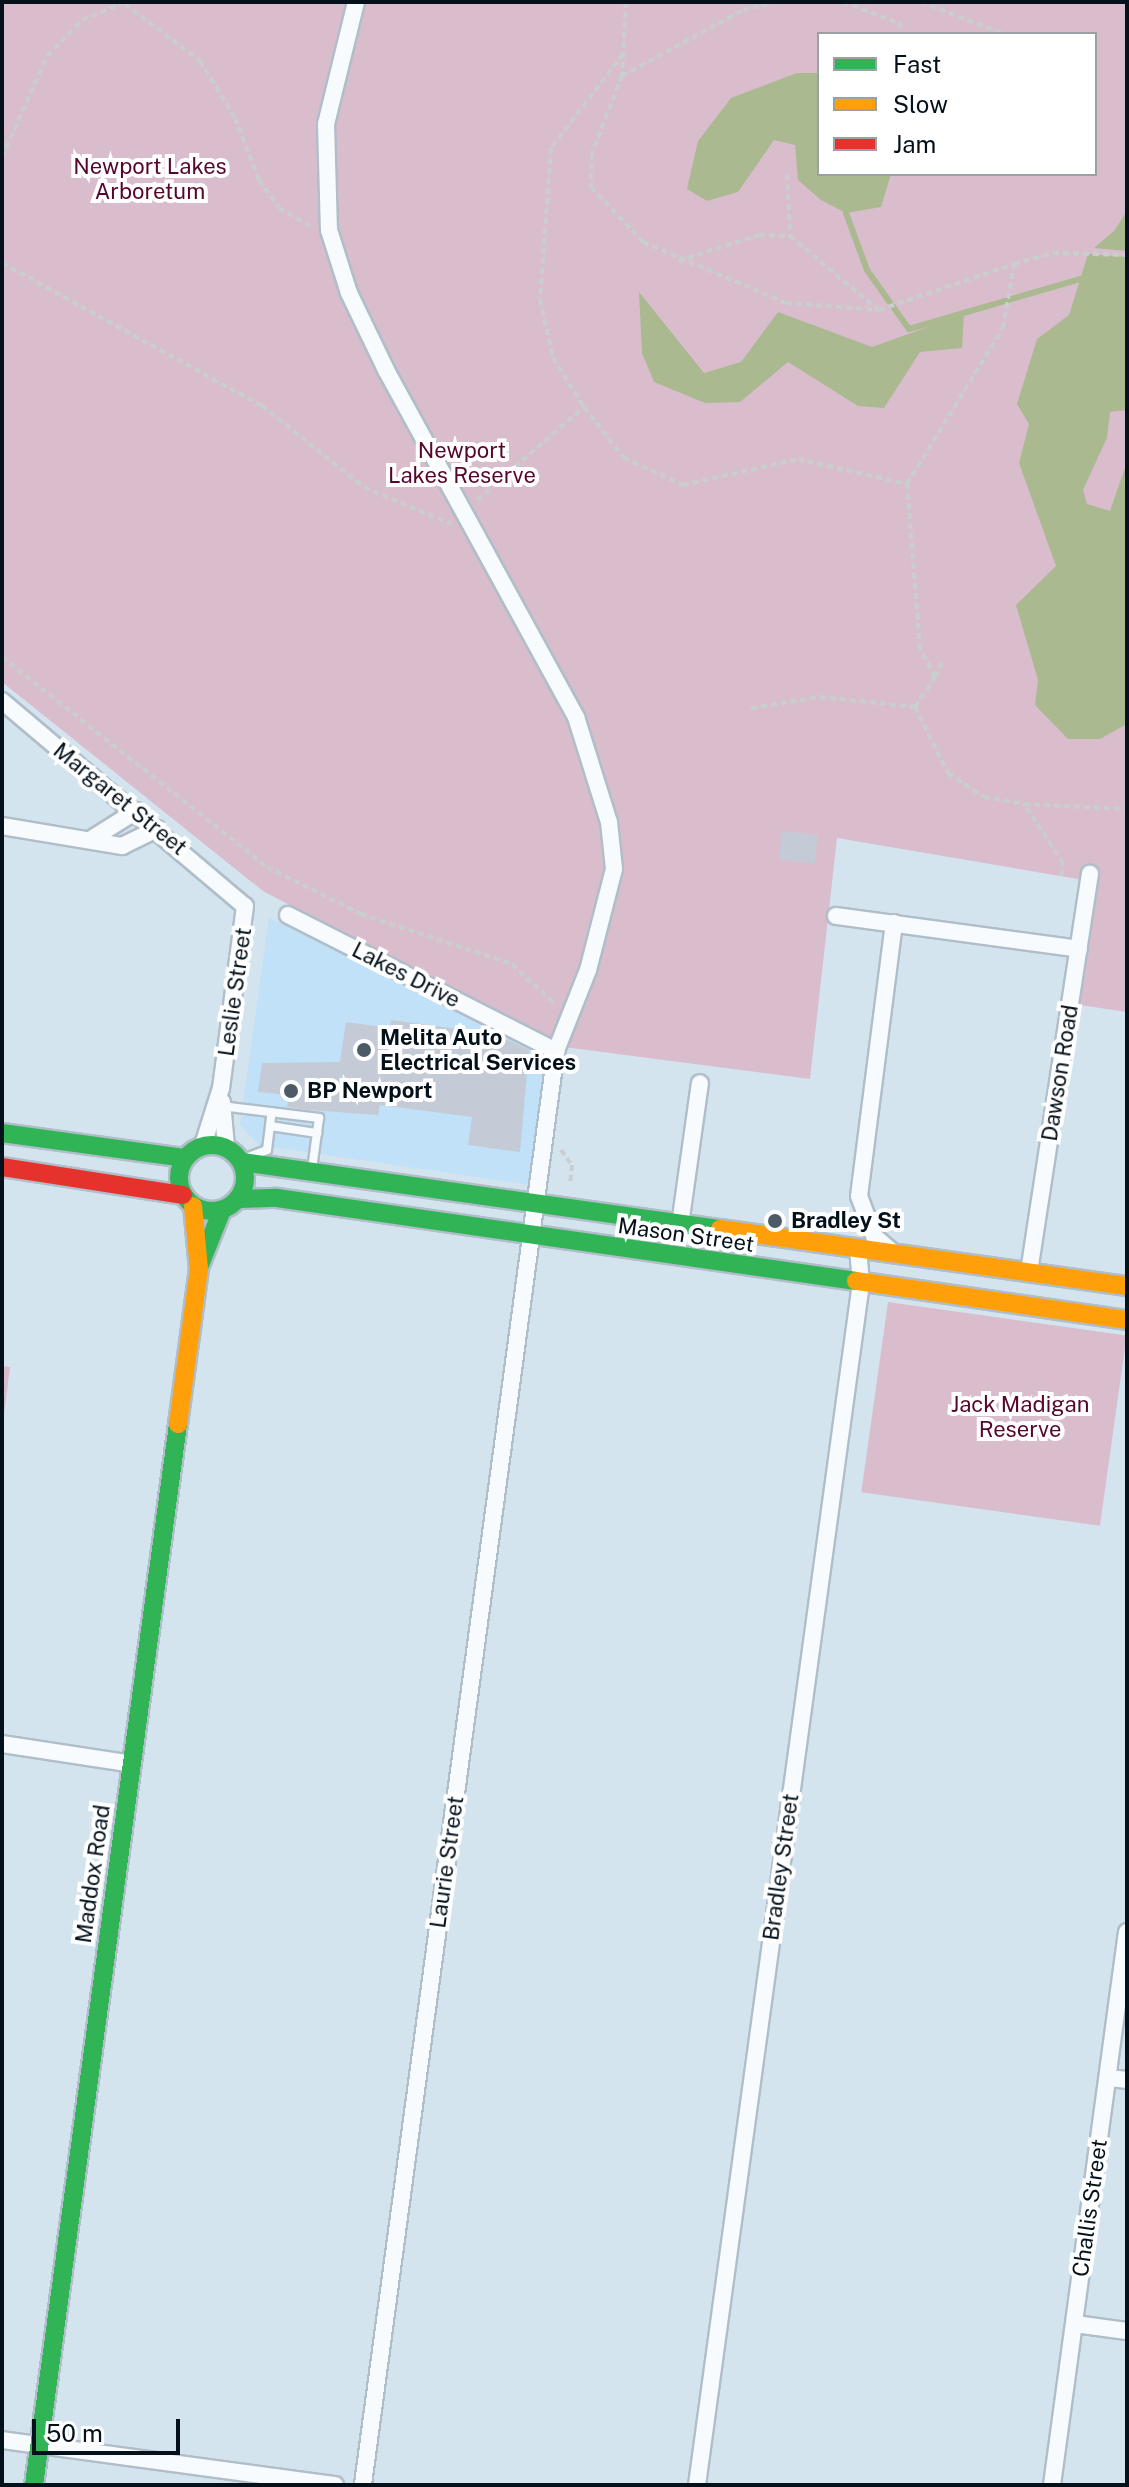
<!DOCTYPE html>
<style>
body{margin:0}
#map{position:relative;width:1129px;height:2487px;overflow:hidden;background:#d3e4ef;font-family:"Public Sans",sans-serif}
div>[style]{position:absolute}
.built>*{inset:0;background:#c0e1f7}
.green>*{inset:0;background:#d9bdcd;transform-origin:0 0}
.water>*{inset:0;background:#aab990}
.stream>*{height:6px;margin:-3px;padding:0 3px;transform-origin:3px;border-radius:3px;background:#aab990}
.building>*{inset:0;background:#c5cad7;transform-origin:0 0}
.path>*{height:4px;margin-top:-2px;transform-origin:0;background:repeating-linear-gradient(90deg,#c9ced1 0 6px,transparent 0 10px)}
.roads{filter:drop-shadow(2px 0 #b0bec9) drop-shadow(-2px 0 #b0bec9) drop-shadow(0 2px #b0bec9) drop-shadow(0 -2px #b0bec9)}
.lane>*{height:8px;margin:-4px;padding:0 4px;transform-origin:4px;border-radius:4px;background:#f8fbfd}
.street>*{height:16px;margin:-8px;padding:0 8px;transform-origin:8px;border-radius:8px;background:#f8fbfd}
.fast>*{height:18px;margin:-9px;padding:0 9px;transform-origin:9px;border-radius:9px;background:#30b455}
.fast>.ring{margin:-9px;padding:0;box-sizing:content-box;background:none;border:18px solid #30b455;border-radius:50%}
.slow>*{height:18px;margin:-9px;padding:0 9px;transform-origin:9px;border-radius:9px;background:#ff9f0a}
.jam>*{height:18px;margin:-9px;padding:0 9px;transform-origin:9px;border-radius:9px;background:#e5322d}
.dots>*{width:22px;height:22px;translate:-50% -50%;box-sizing:border-box;border:4px solid #fff;border-radius:50%}
span{translate:-50% -50%;white-space:nowrap;text-align:center;line-height:1.15;-webkit-text-stroke:8px #fff;paint-order:stroke}
.park-label{font-size:22px;color:#57052c}
.street-label{font-size:22px;color:#04111a}
.poi-label{font-size:22px;color:#04111a;font-weight:700}
.left{translate:0 -50%;text-align:left}
.frame{position:absolute;inset:0;border:4px solid #04111a;pointer-events:none}
.legend{position:absolute;left:817px;top:32px;width:280px;height:144px;box-sizing:border-box;background:#fff;border:2px solid #9ba0a3;margin:0;padding:10px 14px;list-style:none;font-size:24px;color:#04111a}
.legend li{display:flex;align-items:center;gap:16px;height:40px}
.legend b{width:40px;border:2px solid #9ba0a3}
.scale{position:absolute;left:32px;top:2419px;width:148px;height:36px;box-sizing:border-box;border:4px solid #04111a;border-top:0;padding-left:10px;font-size:24px;line-height:28px;white-space:nowrap;color:#04111a;-webkit-text-stroke:6px #fff;paint-order:stroke}
</style>
<div id="map">
<div class="built">
<div style="clip-path:polygon(269px 918px,548px 1053px,531px 1185px,259px 1145px,240px 1125px)"></div>
</div>
<div class="green">
<div style="clip-path:polygon(evenodd,2px 2px,1127px 2px,1127px 1012px,1080px 1005px,1095px 882px,837px 838px,810px 1079px,556px 1046px,263px 891px,2px 682px,2px 2px,819px 34px,1095px 34px,1095px 174px,819px 174px,819px 34px)"></div>
<div style="left:888px;top:1302px;width:241px;height:192px;rotate:8deg"></div>
<div style="clip-path:polygon(2px 1366px,10px 1367px,2px 1431px)"></div>
</div>
<div class="water">
<div style="clip-path:polygon(797px 73px,819px 73px,819px 174px,891px 174px,881px 207px,846px 213px,821px 200px,798px 180px,795px 145px,774px 140px,738px 192px,707px 201px,687px 189px,698px 141px,731px 98px)"></div>
<div style="clip-path:polygon(1127px 211px,1127px 251px,1094px 248px,1114px 231px)"></div>
<div style="clip-path:polygon(1088px 254px,1127px 257px,1127px 410px,1110px 412px,1107px 438px,1083px 490px,1087px 504px,1110px 511px,1127px 462px,1127px 724px,1100px 739px,1068px 739px,1035px 705px,1038px 680px,1016px 605px,1056px 566px,1019px 463px,1029px 424px,1017px 404px,1037px 339px,1069px 315px)"></div>
<div style="clip-path:polygon(639px 292px,704px 373px,741px 362px,778px 312px,872px 347px,964px 314px,962px 348px,920px 352px,884px 408px,858px 406px,788px 362px,740px 402px,705px 403px,654px 382px,642px 353px)"></div>
</div>
<div class="stream">
<div style="left:846px;top:213px;width:61px;rotate:69.8deg"></div>
<div style="left:867px;top:270px;width:72px;rotate:54.6deg"></div>
<div style="left:909px;top:329px;width:178px;rotate:-16.3deg"></div>
</div>
<div class="building">
<div style="left:782px;top:831px;width:36px;height:29px;rotate:6deg"></div>
<div style="clip-path:polygon(391px 1020px,495px 1034px,529px 1050px,520px 1152px,468px 1145px,472px 1117px,380px 1105px,378px 1115px,309px 1110px,287px 1107px,289px 1095px,258px 1092px,262px 1063px,340px 1062px,346px 1022px,390px 1028px)"></div>
</div>
<div class="path">
<div style="left:626px;top:2px;width:74px;rotate:93.1deg"></div>
<div style="left:622px;top:76px;width:83px;rotate:111.3deg"></div>
<div style="left:592px;top:153px;width:34px;rotate:92deg"></div>
<div style="left:591px;top:187px;width:76px;rotate:46.6deg"></div>
<div style="left:643px;top:242px;width:155px;rotate:23.1deg"></div>
<div style="left:786px;top:303px;width:93px;rotate:4.3deg"></div>
<div style="left:879px;top:310px;width:143px;rotate:-18.8deg"></div>
<div style="left:843px;top:2px;width:60px;rotate:20.6deg"></div>
<div style="left:899px;top:23px;width:12px;rotate:70deg"></div>
<div style="left:921px;top:2px;width:89px;rotate:21.1deg"></div>
<div style="left:125px;top:4px;width:94px;rotate:37.2deg"></div>
<div style="left:200px;top:61px;width:67px;rotate:58.4deg"></div>
<div style="left:235px;top:118px;width:66px;rotate:68.8deg"></div>
<div style="left:259px;top:180px;width:34px;rotate:54deg"></div>
<div style="left:279px;top:208px;width:38px;rotate:30deg"></div>
<div style="left:1021px;top:34px;width:17px"></div>
<div style="left:623px;top:54px;width:118px;rotate:127.5deg"></div>
<div style="left:551px;top:148px;width:152px;rotate:94.1deg"></div>
<div style="left:540px;top:300px;width:59px;rotate:77.4deg"></div>
<div style="left:553px;top:358px;width:58px;rotate:57.7deg"></div>
<div style="left:584px;top:407px;width:65px;rotate:51.9deg"></div>
<div style="left:624px;top:458px;width:65px;rotate:24.6deg"></div>
<div style="left:683px;top:485px;width:118px;rotate:-12.7deg"></div>
<div style="left:798px;top:459px;width:112px;rotate:12.9deg"></div>
<div style="left:622px;top:76px;width:138px;rotate:-28.6deg"></div>
<div style="left:743px;top:10px;width:32px;rotate:-14deg"></div>
<div style="left:2px;top:157px;width:111px;rotate:-66deg"></div>
<div style="left:47px;top:56px;width:50px;rotate:-45.8deg"></div>
<div style="left:82px;top:20px;width:48px;rotate:-22.2deg"></div>
<div style="left:787px;top:174px;width:62px;rotate:87.2deg"></div>
<div style="left:678px;top:261px;width:85px;rotate:-17.8deg"></div>
<div style="left:759px;top:235px;width:31px;rotate:2deg"></div>
<div style="left:790px;top:236px;width:114px;rotate:40deg"></div>
<div style="left:2px;top:263px;width:297px;rotate:28.8deg"></div>
<div style="left:262px;top:406px;width:130px;rotate:38.5deg"></div>
<div style="left:364px;top:487px;width:95px;rotate:23deg"></div>
<div style="left:477px;top:500px;width:142px;rotate:-41deg"></div>
<div style="left:2px;top:657px;width:338px;rotate:38.4deg"></div>
<div style="left:267px;top:867px;width:105px;rotate:26.6deg"></div>
<div style="left:361px;top:914px;width:159px;rotate:18.3deg"></div>
<div style="left:512px;top:964px;width:59px;rotate:42.9deg"></div>
<div style="left:935px;top:677px;width:17px;rotate:-65deg"></div>
<div style="left:915px;top:707px;width:74px;rotate:63.4deg"></div>
<div style="left:948px;top:773px;width:43px;rotate:33.7deg"></div>
<div style="left:984px;top:797px;width:41px;rotate:9.9deg"></div>
<div style="left:751px;top:708px;width:70px;rotate:-9.1deg"></div>
<div style="left:820px;top:697px;width:96px;rotate:6deg"></div>
<div style="left:915px;top:707px;width:36px;rotate:-56deg"></div>
<div style="left:935px;top:677px;width:32px;rotate:-118deg"></div>
<div style="left:920px;top:649px;width:166px;rotate:-94.5deg"></div>
<div style="left:907px;top:484px;width:183px;rotate:-58.4deg"></div>
<div style="left:1003px;top:328px;width:65px;rotate:-80.2deg"></div>
<div style="left:1014px;top:264px;width:41px;rotate:-15.8deg"></div>
<div style="left:1053px;top:253px;width:74px;rotate:1.5deg"></div>
<div style="left:1061px;top:876px;width:13px;rotate:-81deg"></div>
<div style="left:1063px;top:863px;width:71px;rotate:-123.5deg"></div>
<div style="left:1024px;top:804px;width:103px;rotate:2.8deg"></div>
<div style="left:561px;top:1150px;width:19px;rotate:54deg"></div>
<div style="left:572px;top:1165px;width:19px;rotate:96deg"></div>
</div>
<div class="roads">
<div class="lane">
<div style="left:221px;top:1106px;width:99px;rotate:7deg"></div>
<div style="left:319px;top:1118px;width:51px;rotate:97.8deg"></div>
<div style="left:270px;top:1126px;width:48px;rotate:8.5deg"></div>
<div style="left:251px;top:1156px;width:17px;rotate:-21deg"></div>
<div style="left:267px;top:1150px;width:38px;rotate:-83deg"></div>
</div>
<div class="street">
<div style="left:356px;top:2px;width:126px;rotate:103.8deg"></div>
<div style="left:326px;top:124px;width:106px;rotate:88.4deg"></div>
<div style="left:329px;top:230px;width:66px;rotate:72.4deg"></div>
<div style="left:349px;top:293px;width:85px;rotate:64.3deg"></div>
<div style="left:386px;top:370px;width:396px;rotate:61.3deg"></div>
<div style="left:576px;top:717px;width:110px;rotate:72.6deg"></div>
<div style="left:609px;top:822px;width:47px;rotate:83.9deg"></div>
<div style="left:614px;top:869px;width:104px;rotate:104.4deg"></div>
<div style="left:588px;top:970px;width:87px;rotate:111.6deg"></div>
<div style="left:2px;top:701px;width:318px;rotate:40.2deg"></div>
<div style="left:245px;top:906px;width:184px;rotate:97.5deg"></div>
<div style="left:221px;top:1088px;width:60px;rotate:107.5deg"></div>
<div style="left:2px;top:826px;width:122px;rotate:9.5deg"></div>
<div style="left:122px;top:846px;width:39px;rotate:-26deg"></div>
<div style="left:93px;top:838px;width:51px;rotate:-32.1deg"></div>
<div style="left:288px;top:915px;width:301px;rotate:26.9deg"></div>
<div style="left:556px;top:1051px;width:1447px;rotate:97.67deg"></div>
<div style="left:836px;top:916px;width:245px;rotate:7.7deg"></div>
<div style="left:894px;top:923px;width:275px;rotate:97.3deg"></div>
<div style="left:859px;top:1196px;width:43px;rotate:69.4deg"></div>
<div style="left:874px;top:1236px;width:28px;rotate:41deg"></div>
<div style="left:222px;top:1102px;width:45px;rotate:84.9deg"></div>
<div style="left:680px;top:1225px;width:143px;rotate:-82deg"></div>
<div style="left:1029px;top:1272px;width:403px;rotate:-81.3deg"></div>
<div style="left:2px;top:1744px;width:132px;rotate:8.7deg"></div>
<div style="left:1108px;top:2078px;width:19px;rotate:6deg"></div>
<div style="left:1075px;top:2324px;width:52px;rotate:7.7deg"></div>
<div style="left:2px;top:2440px;width:336px;rotate:7.7deg"></div>
<div style="left:697px;top:2485px;width:1213px;rotate:-82.23deg"></div>
<div style="left:861px;top:1283px;width:33px;rotate:-95deg"></div>
<div style="left:1052px;top:2485px;width:558px;rotate:-82.28deg"></div>
</div>
<div class="fast">
<div style="left:2px;top:1133px;width:185px;rotate:7.8deg"></div>
<div class="ring" style="left:179px;top:1145px;width:48px;height:48px"></div>
<div style="left:242px;top:1162px;width:483px;rotate:8deg"></div>
<div style="left:239px;top:1199px;width:38px;rotate:-2deg"></div>
<div style="left:277px;top:1198px;width:585px;rotate:8.16deg"></div>
<div style="left:200px;top:1265px;width:59px;rotate:-68.2deg"></div>
<div style="left:34px;top:2485px;width:1071px;rotate:-82.27deg"></div>
</div>
<div class="slow">
<div style="left:720px;top:1229px;width:411px;rotate:8deg"></div>
<div style="left:856px;top:1281px;width:274px;rotate:8.2deg"></div>
<div style="left:178px;top:1424px;width:156px;rotate:-82.3deg"></div>
<div style="left:199px;top:1269px;width:63px;rotate:-95.4deg"></div>
</div>
<div class="jam">
<div style="left:2px;top:1167px;width:183px;rotate:8.8deg"></div>
</div>
</div>
<div class="dots">
<div style="left:364px;top:1050px;background:#4c5b65"></div>
<div style="left:291px;top:1091px;background:#4c5b65"></div>
<div style="left:775px;top:1221px;background:#4c5b65"></div>
</div>
<div class="park-label">
<span style="left:150px;top:179px">Newport Lakes<br>Arboretum</span>
<span style="left:462px;top:463px">Newport<br>Lakes Reserve</span>
<span style="left:1020px;top:1417px">Jack Madigan<br>Reserve</span>
</div>
<div class="street-label">
<span style="left:120px;top:799px;rotate:39deg">Margaret Street</span>
<span style="left:406px;top:975px;rotate:27deg">Lakes Drive</span>
<span style="left:235px;top:992px;rotate:-82deg">Leslie Street</span>
<span style="left:1060px;top:1073px;rotate:-81deg">Dawson Road</span>
<span style="left:686px;top:1235px;rotate:8deg">Mason Street</span>
<span style="left:447px;top:1862px;rotate:-82deg">Laurie Street</span>
<span style="left:781px;top:1867px;rotate:-82deg">Bradley Street</span>
<span style="left:93px;top:1874px;rotate:-82deg">Maddox Road</span>
<span style="left:1090px;top:2208px;rotate:-82deg">Challis Street</span>
</div>
<div class="poi-label">
<span class="left" style="left:380px;top:1050px">Melita Auto<br>Electrical Services</span>
<span class="left" style="left:307px;top:1091px">BP Newport</span>
<span class="left" style="left:791px;top:1221px">Bradley St</span>
</div>
<div class="frame"></div>
<ul class="legend">
<li><b style="height:10px;background:#30b455"></b>Fast</li>
<li><b style="height:10px;background:#ff9f0a"></b>Slow</li>
<li><b style="height:10px;background:#e5322d"></b>Jam</li>
</ul>
<div class="scale">50 m</div>
</div>
